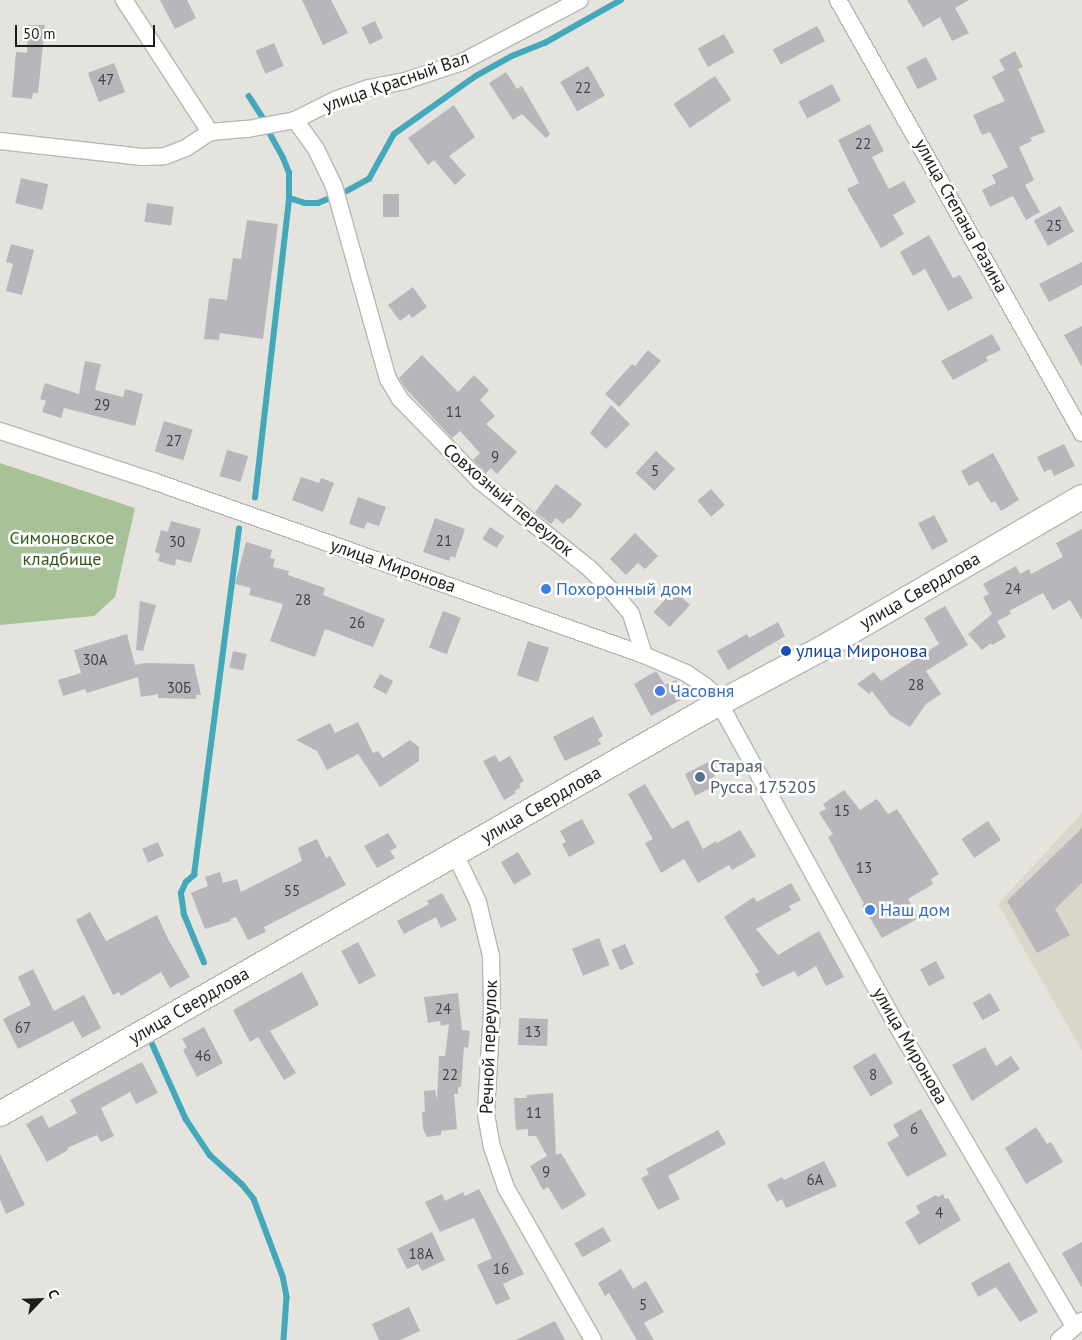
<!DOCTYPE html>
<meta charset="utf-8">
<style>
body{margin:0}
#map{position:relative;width:1082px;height:1340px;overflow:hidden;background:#e5e3de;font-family:"PT Sans",sans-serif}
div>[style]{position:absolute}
.built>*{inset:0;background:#dbd6ca}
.green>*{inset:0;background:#a7c299}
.stream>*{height:5.5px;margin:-2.75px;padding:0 2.75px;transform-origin:2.75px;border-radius:2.75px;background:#43a8b9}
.building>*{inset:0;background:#b8b6bb;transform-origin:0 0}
.roads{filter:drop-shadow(1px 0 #b9b7b3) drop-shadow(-1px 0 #b9b7b3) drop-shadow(0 1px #b9b7b3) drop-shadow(0 -1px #b9b7b3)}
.street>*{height:16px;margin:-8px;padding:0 8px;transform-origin:8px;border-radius:8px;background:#fff}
.secondary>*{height:24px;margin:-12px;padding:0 12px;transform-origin:12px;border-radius:12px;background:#fff}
.dots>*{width:14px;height:14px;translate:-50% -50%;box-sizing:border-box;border:2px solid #fff;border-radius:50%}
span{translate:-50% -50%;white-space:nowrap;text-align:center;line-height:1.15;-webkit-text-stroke:5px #fff;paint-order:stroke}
.number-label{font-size:15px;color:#444343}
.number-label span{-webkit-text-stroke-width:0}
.street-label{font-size:18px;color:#1d1d1b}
.park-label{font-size:18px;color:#325718}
.shop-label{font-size:18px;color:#366cbe}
.left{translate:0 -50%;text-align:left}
.transit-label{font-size:18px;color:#164399}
.service-label{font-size:18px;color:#4e5e75}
.north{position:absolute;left:15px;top:1275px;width:50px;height:50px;-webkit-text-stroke:4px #fff;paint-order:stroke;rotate:66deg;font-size:14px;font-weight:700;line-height:20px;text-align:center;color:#1d1d1b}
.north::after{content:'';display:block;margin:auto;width:18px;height:22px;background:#1d1d1b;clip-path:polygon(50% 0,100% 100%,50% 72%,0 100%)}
.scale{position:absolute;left:15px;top:25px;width:140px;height:22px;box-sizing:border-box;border:2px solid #1d1d1b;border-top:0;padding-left:6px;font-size:15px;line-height:18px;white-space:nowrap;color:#1d1d1b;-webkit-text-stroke:4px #fff;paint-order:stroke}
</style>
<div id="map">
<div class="built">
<div style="clip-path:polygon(1082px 813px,1082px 1051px,998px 904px)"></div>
</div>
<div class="green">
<div style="clip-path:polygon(0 463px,135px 508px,115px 597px,94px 616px,0 625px)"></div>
</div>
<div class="stream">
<div style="left:249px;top:96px;width:27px;rotate:57deg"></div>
<div style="left:347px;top:191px;width:25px;rotate:-29deg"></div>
<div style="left:369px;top:179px;width:51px;rotate:-60.9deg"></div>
<div style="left:394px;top:134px;width:100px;rotate:-35.3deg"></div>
<div style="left:476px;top:76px;width:41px;rotate:-29.1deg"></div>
<div style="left:512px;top:56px;width:35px;rotate:-22deg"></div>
<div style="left:545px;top:43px;width:87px;rotate:-29.5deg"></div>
<div style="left:289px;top:198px;width:17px;rotate:17deg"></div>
<div style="left:305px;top:203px;width:13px"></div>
<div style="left:318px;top:203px;width:16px;rotate:-22deg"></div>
<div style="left:255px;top:498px;width:302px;rotate:-83.5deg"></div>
<div style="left:289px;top:198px;width:25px;rotate:-90deg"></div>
<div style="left:289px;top:173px;width:16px;rotate:-112deg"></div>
<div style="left:283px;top:158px;width:31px;rotate:-119deg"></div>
<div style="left:204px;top:963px;width:52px;rotate:-112.6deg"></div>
<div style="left:184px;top:915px;width:22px;rotate:-98deg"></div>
<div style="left:181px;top:893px;width:12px;rotate:-66deg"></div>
<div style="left:186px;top:882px;width:11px;rotate:-41deg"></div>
<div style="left:194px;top:875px;width:349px;rotate:-82.6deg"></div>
<div style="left:152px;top:1043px;width:83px;rotate:65.9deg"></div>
<div style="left:186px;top:1119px;width:43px;rotate:56.3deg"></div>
<div style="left:210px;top:1155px;width:43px;rotate:42.2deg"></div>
<div style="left:242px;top:1184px;width:19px;rotate:51deg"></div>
<div style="left:254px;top:1199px;width:82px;rotate:69.4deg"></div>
<div style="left:283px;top:1276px;width:21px;rotate:79deg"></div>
<div style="left:287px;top:1297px;width:43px;rotate:94deg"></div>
</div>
<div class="building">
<div style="clip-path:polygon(160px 0,187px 0,196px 18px,175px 29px)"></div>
<div style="clip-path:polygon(302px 0,331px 0,348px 33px,323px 45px)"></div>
<div style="clip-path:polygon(907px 0,969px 0,955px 8px,969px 33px,952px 41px,940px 17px,923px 27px)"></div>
<div style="left:375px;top:21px;width:19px;height:15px;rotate:65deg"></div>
<div style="clip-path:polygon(28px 25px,45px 25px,38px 93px,33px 93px,32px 99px,12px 97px,16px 52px,27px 53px)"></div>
<div style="left:817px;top:26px;width:17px;height:50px;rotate:62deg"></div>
<div style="left:724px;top:34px;width:21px;height:30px;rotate:61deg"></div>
<div style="left:274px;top:43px;width:25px;height:20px;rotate:67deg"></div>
<div style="clip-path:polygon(1015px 51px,1023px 67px,1018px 69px,1045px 132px,1030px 138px,1032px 141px,1019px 147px,1034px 180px,1025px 185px,1040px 212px,1026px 220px,1013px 196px,990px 207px,982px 190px,996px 183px,992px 175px,1008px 167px,990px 132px,982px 135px,973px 115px,1005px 101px,992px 77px,1005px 70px,999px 60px)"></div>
<div style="left:926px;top:57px;width:25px;height:22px;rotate:63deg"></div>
<div style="left:114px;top:63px;width:31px;height:28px;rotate:69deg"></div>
<div style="left:588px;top:66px;width:34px;height:32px;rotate:60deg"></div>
<div style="clip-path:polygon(506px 72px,517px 89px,522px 86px,550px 134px,546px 138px,522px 114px,513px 120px,489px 83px)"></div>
<div style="left:715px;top:76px;width:29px;height:50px;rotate:56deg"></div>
<div style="left:832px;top:84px;width:19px;height:38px;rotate:62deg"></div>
<div style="clip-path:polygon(454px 105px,475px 137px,449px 156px,466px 175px,455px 185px,434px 160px,428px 165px,408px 138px)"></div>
<div style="clip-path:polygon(870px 124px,884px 151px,872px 157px,889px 189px,904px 181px,916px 202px,893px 215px,904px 234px,881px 248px,847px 189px,859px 183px,838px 140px)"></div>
<div style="left:21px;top:178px;width:28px;height:26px;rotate:13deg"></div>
<div style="left:383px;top:194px;width:16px;height:23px"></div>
<div style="left:147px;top:203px;width:27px;height:19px;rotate:8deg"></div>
<div style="left:1060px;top:206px;width:29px;height:30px;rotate:61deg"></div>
<div style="clip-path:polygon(247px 220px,278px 224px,263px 339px,220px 333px,219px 340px,204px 339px,209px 298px,227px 300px,233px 258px,241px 259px)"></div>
<div style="clip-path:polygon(929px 235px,953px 278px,960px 275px,973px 298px,948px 311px,925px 269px,913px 276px,900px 252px)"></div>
<div style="clip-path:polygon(11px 244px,34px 250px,22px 295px,6px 291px,13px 264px,6px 262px)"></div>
<div style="clip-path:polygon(1082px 262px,1082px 285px,1049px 302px,1039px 284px)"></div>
<div style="clip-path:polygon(413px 287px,427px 307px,412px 318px,409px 314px,400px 321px,388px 305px)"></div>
<div style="clip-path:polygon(1082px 326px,1082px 367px,1064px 335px)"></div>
<div style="clip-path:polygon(992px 334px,1001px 350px,986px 357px,988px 361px,953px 380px,941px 361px)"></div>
<div style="clip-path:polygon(648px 350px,661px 361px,619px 407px,605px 394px,632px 364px,635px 366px)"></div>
<div style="clip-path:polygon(422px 355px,458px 392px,474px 375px,489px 390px,480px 400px,495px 416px,486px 424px,517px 452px,497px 474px,491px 468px,486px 473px,473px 460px,480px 453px,460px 431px,452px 438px,405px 388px,399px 378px)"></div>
<div style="clip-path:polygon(85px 361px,101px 364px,95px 390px,123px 397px,125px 389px,143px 394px,135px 426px,64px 408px,61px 418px,42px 412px,46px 401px,40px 399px,45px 383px,79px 394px)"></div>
<div style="clip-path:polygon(611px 405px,630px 424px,606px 449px,590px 433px)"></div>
<div style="left:164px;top:421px;width:30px;height:32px;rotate:17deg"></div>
<div style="clip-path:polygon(1064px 444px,1075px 466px,1054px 476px,1051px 469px,1044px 472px,1037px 457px)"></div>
<div style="left:227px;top:450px;width:22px;height:27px;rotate:16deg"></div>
<div style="left:656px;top:451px;width:26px;height:30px;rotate:43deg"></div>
<div style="clip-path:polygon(993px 453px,1019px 500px,1001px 511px,995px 501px,991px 503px,978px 481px,969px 486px,961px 471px)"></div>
<div style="clip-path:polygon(301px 477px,319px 483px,321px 478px,334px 483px,323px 512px,292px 500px)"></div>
<div style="clip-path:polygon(556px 484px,582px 504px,570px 519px,568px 518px,563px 524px,556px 518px,551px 524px,535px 512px)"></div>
<div style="left:711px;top:489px;width:21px;height:18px;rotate:49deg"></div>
<div style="clip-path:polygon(358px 497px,386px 507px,379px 526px,367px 522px,364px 529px,349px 524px)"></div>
<div style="left:934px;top:515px;width:30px;height:18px;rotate:62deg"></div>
<div style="clip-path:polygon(435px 518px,465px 529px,455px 558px,451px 556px,449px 561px,423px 552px)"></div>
<div style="clip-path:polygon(171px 521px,201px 529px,191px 563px,176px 559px,175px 566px,158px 561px,160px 554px,155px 552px,161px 530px,168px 532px)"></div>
<div style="left:490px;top:527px;width:17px;height:14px;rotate:33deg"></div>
<div style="clip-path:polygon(1082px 529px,1082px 620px,1070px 600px,1053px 610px,1043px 593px,1009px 611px,1011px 614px,997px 621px,1006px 637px,992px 645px,991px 643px,982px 650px,968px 634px,992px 614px,983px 597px,989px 594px,983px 584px,1016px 566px,1020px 574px,1029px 569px,1031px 574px,1063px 557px,1056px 543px)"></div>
<div style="clip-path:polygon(635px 533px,658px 556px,645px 569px,638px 563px,626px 575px,610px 559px)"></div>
<div style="clip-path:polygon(246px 542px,272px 550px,270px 558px,275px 559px,273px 567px,289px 571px,288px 575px,325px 588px,323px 595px,385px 619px,373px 647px,325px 629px,315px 657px,270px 641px,283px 604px,249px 595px,251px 588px,235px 584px)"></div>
<div style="left:674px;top:590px;width:22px;height:30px;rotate:43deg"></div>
<div style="clip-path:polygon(140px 601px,156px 605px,143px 651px,136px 650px)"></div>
<div style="clip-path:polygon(945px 606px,968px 645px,926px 671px,941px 694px,926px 704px,910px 727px,890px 715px,872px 691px,869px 694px,857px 684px,874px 672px,881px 681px,939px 644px,924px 618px)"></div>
<div style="left:443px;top:611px;width:19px;height:39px;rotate:21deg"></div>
<div style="clip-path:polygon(778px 622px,785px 636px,728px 670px,717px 651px,747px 634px,749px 638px)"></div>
<div style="clip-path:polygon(127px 634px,136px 669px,135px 665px,144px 663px,194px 664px,201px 695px,196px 695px,196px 699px,158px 698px,158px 694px,141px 697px,138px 677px,87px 693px,85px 689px,63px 696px,58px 680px,81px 673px,74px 650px)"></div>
<div style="left:528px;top:641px;width:22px;height:36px;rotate:18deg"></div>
<div style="left:233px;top:651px;width:14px;height:17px;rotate:12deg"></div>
<div style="clip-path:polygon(656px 671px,665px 685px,676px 680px,686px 697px,651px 716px,634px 684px)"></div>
<div style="left:380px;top:674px;width:15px;height:15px;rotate:28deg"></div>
<div style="clip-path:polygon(593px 716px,603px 736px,598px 739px,601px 744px,565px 761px,553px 737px)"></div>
<div style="clip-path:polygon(358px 722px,373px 753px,378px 751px,383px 758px,410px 740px,419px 747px,419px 761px,380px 787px,358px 754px,327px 770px,317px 751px,296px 740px,330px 723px,335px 733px)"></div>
<div style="clip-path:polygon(495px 755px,499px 762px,510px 756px,524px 781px,519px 784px,521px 787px,515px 791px,516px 793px,504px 800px,483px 761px)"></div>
<div style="clip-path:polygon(708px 762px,715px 776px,712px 778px,716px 785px,695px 796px,685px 774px)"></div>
<div style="clip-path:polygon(645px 784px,672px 829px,688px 820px,703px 849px,716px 841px,717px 843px,740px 830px,756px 856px,732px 870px,729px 865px,698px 883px,684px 859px,661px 873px,645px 843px,653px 839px,628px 794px)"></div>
<div style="clip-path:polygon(844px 790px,860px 810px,877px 799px,888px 814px,897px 809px,939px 874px,931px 879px,933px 884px,908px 899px,919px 918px,882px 938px,862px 905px,864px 904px,828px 837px,833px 834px,819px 813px,826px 809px,823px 804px)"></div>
<div style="clip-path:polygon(582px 819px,595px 843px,569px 857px,562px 844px,566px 842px,560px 831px)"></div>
<div style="left:988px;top:821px;width:23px;height:32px;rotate:56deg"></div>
<div style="clip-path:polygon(1082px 828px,1082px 883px,1055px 909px,1070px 935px,1037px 953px,1007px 901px)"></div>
<div style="clip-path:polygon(388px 833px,397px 847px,390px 851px,395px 858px,377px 868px,364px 846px)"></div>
<div style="clip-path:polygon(317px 839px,326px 858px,330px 856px,346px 885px,264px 927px,266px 932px,248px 940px,236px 917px,230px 919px,231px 921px,205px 929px,191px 893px,208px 886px,205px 877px,220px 872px,223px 883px,237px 879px,241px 892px,302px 861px,298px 848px)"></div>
<div style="left:158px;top:842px;width:15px;height:17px;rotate:67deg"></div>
<div style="left:518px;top:852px;width:26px;height:20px;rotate:59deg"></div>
<div style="clip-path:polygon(791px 883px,801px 900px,789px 906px,791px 910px,756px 929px,778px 955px,819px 931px,844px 977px,826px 986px,816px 966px,798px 977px,794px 971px,762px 987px,755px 974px,759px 972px,724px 917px,754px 897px,757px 902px)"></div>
<div style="clip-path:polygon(442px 893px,457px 920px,441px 928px,436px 917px,404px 934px,397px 921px,429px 904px,427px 901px)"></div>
<div style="clip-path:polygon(90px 912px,106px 941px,157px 915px,168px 939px,190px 977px,170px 988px,161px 972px,121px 996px,119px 992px,113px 995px,76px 920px)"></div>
<div style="left:599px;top:938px;width:29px;height:29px;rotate:68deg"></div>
<div style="left:358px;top:942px;width:38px;height:19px;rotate:62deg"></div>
<div style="left:625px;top:944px;width:22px;height:15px;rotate:66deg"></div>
<div style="left:936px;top:961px;width:19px;height:18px;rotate:62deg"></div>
<div style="clip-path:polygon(33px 969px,54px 1011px,84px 995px,101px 1028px,82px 1038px,73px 1021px,18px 1049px,3px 1019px,31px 1005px,18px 977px)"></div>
<div style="clip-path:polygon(302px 972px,319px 1005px,270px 1031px,296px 1073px,284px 1080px,258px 1037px,250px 1042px,233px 1010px)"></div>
<div style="clip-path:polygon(458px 993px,462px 1030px,470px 1031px,468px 1048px,464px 1047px,461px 1087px,458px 1087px,458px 1094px,454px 1094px,457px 1129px,441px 1131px,441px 1135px,427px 1137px,423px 1129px,422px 1112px,425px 1112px,424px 1091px,435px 1090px,437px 1100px,439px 1056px,445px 1056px,449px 1024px,441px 1026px,440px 1021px,428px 1023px,424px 997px)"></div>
<div style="left:990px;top:993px;width:20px;height:20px;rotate:60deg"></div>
<div style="left:519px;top:1018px;width:29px;height:27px;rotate:2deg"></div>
<div style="clip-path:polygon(204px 1027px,223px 1063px,197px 1077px,183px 1050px,187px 1047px,182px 1039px)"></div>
<div style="clip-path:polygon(985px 1047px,996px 1066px,1011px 1056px,1020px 1069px,972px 1101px,952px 1065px)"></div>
<div style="left:875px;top:1053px;width:35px;height:26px;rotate:59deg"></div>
<div style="clip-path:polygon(142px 1062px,158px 1093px,136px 1104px,130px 1092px,101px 1108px,114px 1136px,101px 1142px,97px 1135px,67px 1148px,68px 1150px,47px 1162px,26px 1124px,42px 1115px,49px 1128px,77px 1113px,70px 1100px)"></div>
<div style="clip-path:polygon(553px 1093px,556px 1155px,561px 1153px,586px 1195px,562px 1210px,548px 1187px,543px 1190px,530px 1166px,547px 1156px,536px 1136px,528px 1136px,528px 1129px,516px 1130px,514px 1098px,527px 1098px,526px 1095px)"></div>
<div style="clip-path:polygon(921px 1109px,947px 1155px,907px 1177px,887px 1143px,899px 1136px,893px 1125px)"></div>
<div style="clip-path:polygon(1036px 1127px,1047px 1144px,1051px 1142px,1063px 1162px,1026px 1184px,1005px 1148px)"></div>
<div style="clip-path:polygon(718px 1130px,726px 1144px,668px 1176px,680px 1199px,658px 1210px,641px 1178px,649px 1174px,646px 1169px)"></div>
<div style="clip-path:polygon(0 1154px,25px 1205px,6px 1214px,0 1200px)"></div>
<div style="clip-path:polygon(824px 1161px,837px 1186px,786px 1208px,782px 1199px,777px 1202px,767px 1185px,782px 1177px,784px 1180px)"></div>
<div style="clip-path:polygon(479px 1189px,524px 1274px,503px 1284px,510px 1299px,496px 1305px,477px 1265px,492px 1258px,474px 1218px,440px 1232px,425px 1202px,442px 1194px,445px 1201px,463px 1192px,465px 1196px)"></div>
<div style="clip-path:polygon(943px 1194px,945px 1199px,948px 1198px,961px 1220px,919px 1245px,905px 1222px,920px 1213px,916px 1206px,936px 1195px,938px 1197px)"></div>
<div style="left:603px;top:1227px;width:16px;height:33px;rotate:60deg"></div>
<div style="clip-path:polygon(432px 1232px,445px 1260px,422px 1271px,418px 1264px,407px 1269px,397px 1249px)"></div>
<div style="clip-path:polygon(1082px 1242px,1082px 1288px,1062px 1253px)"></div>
<div style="clip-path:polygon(1009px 1262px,1038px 1312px,1020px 1322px,996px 1287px,978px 1297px,971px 1283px)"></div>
<div style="clip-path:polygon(621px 1269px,633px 1289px,646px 1281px,664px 1312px,644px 1323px,654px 1340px,637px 1340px,609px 1293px,605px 1296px,598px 1283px)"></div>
<div style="clip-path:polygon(409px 1307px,420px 1331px,400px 1340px,379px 1340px,372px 1324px)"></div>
<div style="clip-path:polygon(555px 1321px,565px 1340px,516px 1340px)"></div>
</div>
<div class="roads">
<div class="street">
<div style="left:124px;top:0;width:158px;rotate:56.9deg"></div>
<div style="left:838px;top:0;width:497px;rotate:60.6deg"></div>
<div style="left:295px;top:120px;width:36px;rotate:54deg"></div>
<div style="left:316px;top:149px;width:41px;rotate:64.1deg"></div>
<div style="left:334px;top:186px;width:200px;rotate:74.4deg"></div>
<div style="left:388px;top:379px;width:23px;rotate:59deg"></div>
<div style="left:400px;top:399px;width:115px;rotate:45.7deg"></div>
<div style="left:480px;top:481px;width:139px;rotate:38.6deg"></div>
<div style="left:589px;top:568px;width:33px;rotate:45deg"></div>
<div style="left:612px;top:591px;width:30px;rotate:50deg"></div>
<div style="left:631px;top:614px;width:43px;rotate:72.4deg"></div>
<div style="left:0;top:141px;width:143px;rotate:6.4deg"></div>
<div style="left:142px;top:157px;width:23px;rotate:-2deg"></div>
<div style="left:165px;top:156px;width:22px;rotate:-21deg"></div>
<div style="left:186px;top:148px;width:29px;rotate:-34deg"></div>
<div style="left:210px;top:132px;width:38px;rotate:-5deg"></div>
<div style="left:248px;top:129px;width:48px;rotate:-10.8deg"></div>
<div style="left:295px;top:120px;width:47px;rotate:-26.6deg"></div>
<div style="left:337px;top:99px;width:34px;rotate:-19deg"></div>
<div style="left:369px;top:88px;width:37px;rotate:-11deg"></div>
<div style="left:405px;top:81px;width:60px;rotate:-18.4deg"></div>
<div style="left:462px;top:62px;width:133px;rotate:-27.7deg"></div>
<div style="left:0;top:431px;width:161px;rotate:18.1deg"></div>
<div style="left:153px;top:481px;width:521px;rotate:19.51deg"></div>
<div style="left:644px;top:655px;width:46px;rotate:23.2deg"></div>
<div style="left:686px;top:673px;width:23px;rotate:34deg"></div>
<div style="left:705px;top:686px;width:9px;rotate:41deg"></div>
<div style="left:712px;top:692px;width:31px;rotate:59deg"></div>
<div style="left:728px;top:719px;width:342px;rotate:61.2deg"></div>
<div style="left:893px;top:1019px;width:356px;rotate:59.5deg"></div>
<div style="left:455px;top:854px;width:53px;rotate:64.4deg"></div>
<div style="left:478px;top:902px;width:56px;rotate:76.5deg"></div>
<div style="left:491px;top:956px;width:53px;rotate:88.9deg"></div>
<div style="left:492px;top:1009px;width:105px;rotate:93.3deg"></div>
<div style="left:486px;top:1114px;width:34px;rotate:80deg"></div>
<div style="left:492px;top:1147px;width:43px;rotate:71.1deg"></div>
<div style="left:506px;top:1188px;width:175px;rotate:60.2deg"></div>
<div style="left:1059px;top:1340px;width:30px;rotate:-40deg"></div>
</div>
<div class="secondary">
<div style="left:0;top:1114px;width:810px;rotate:-29.76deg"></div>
<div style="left:703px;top:712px;width:132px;rotate:-28.1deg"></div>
<div style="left:819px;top:650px;width:304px;rotate:-30.2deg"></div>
</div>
</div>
<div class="dots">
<div style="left:546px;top:589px;background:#3f7fe0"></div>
<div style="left:786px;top:651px;background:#1a4fb4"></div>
<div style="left:660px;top:691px;background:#3f7fe0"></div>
<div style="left:700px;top:777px;background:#5c6f8a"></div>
<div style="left:870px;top:910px;background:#3f7fe0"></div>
</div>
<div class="number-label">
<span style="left:106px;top:80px">47</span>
<span style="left:583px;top:88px">22</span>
<span style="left:863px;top:144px">22</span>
<span style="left:1054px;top:226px">25</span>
<span style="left:102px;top:405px">29</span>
<span style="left:454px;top:412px">11</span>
<span style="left:174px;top:441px">27</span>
<span style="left:495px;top:457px">9</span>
<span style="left:655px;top:471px">5</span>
<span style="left:444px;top:541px">21</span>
<span style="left:177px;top:542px">30</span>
<span style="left:1013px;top:589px">24</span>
<span style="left:303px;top:600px">28</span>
<span style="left:357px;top:623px">26</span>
<span style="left:95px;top:660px">30А</span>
<span style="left:916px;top:685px">28</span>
<span style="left:179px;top:688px">30Б</span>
<span style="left:842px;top:811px">15</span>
<span style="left:864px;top:868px">13</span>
<span style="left:292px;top:891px">55</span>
<span style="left:443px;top:1009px">24</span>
<span style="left:23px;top:1028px">67</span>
<span style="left:533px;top:1032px">13</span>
<span style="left:203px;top:1056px">46</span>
<span style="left:450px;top:1075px">22</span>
<span style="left:873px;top:1075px">8</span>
<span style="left:534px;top:1113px">11</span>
<span style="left:914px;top:1129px">6</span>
<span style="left:546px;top:1172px">9</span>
<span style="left:815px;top:1180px">6А</span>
<span style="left:939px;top:1213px">4</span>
<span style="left:421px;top:1254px">18А</span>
<span style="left:501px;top:1269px">16</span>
<span style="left:643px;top:1305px">5</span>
</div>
<div class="street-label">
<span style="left:396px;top:82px;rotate:-19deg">улица Красный Вал</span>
<span style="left:961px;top:216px;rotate:61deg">улица Степана Разина</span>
<span style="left:508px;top:500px;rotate:40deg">Совхозный переулок</span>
<span style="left:393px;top:566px;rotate:19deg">улица Миронова</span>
<span style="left:920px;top:591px;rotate:-30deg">улица Свердлова</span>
<span style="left:541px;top:805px;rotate:-30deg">улица Свердлова</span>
<span style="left:189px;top:1006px;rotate:-30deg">улица Свердлова</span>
<span style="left:910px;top:1046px;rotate:60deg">улица Миронова</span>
<span style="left:489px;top:1047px;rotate:-88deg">Речной переулок</span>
</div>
<div class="park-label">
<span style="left:62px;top:549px">Симоновское<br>кладбище</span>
</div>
<div class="shop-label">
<span class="left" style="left:556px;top:589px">Похоронный дом</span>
<span class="left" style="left:670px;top:691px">Часовня</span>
<span class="left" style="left:880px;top:910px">Наш дом</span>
</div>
<div class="transit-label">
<span class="left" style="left:796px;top:651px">улица Миронова</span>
</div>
<div class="service-label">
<span class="left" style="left:710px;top:777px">Старая<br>Русса 175205</span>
</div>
<div class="north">С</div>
<div class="scale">50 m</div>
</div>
